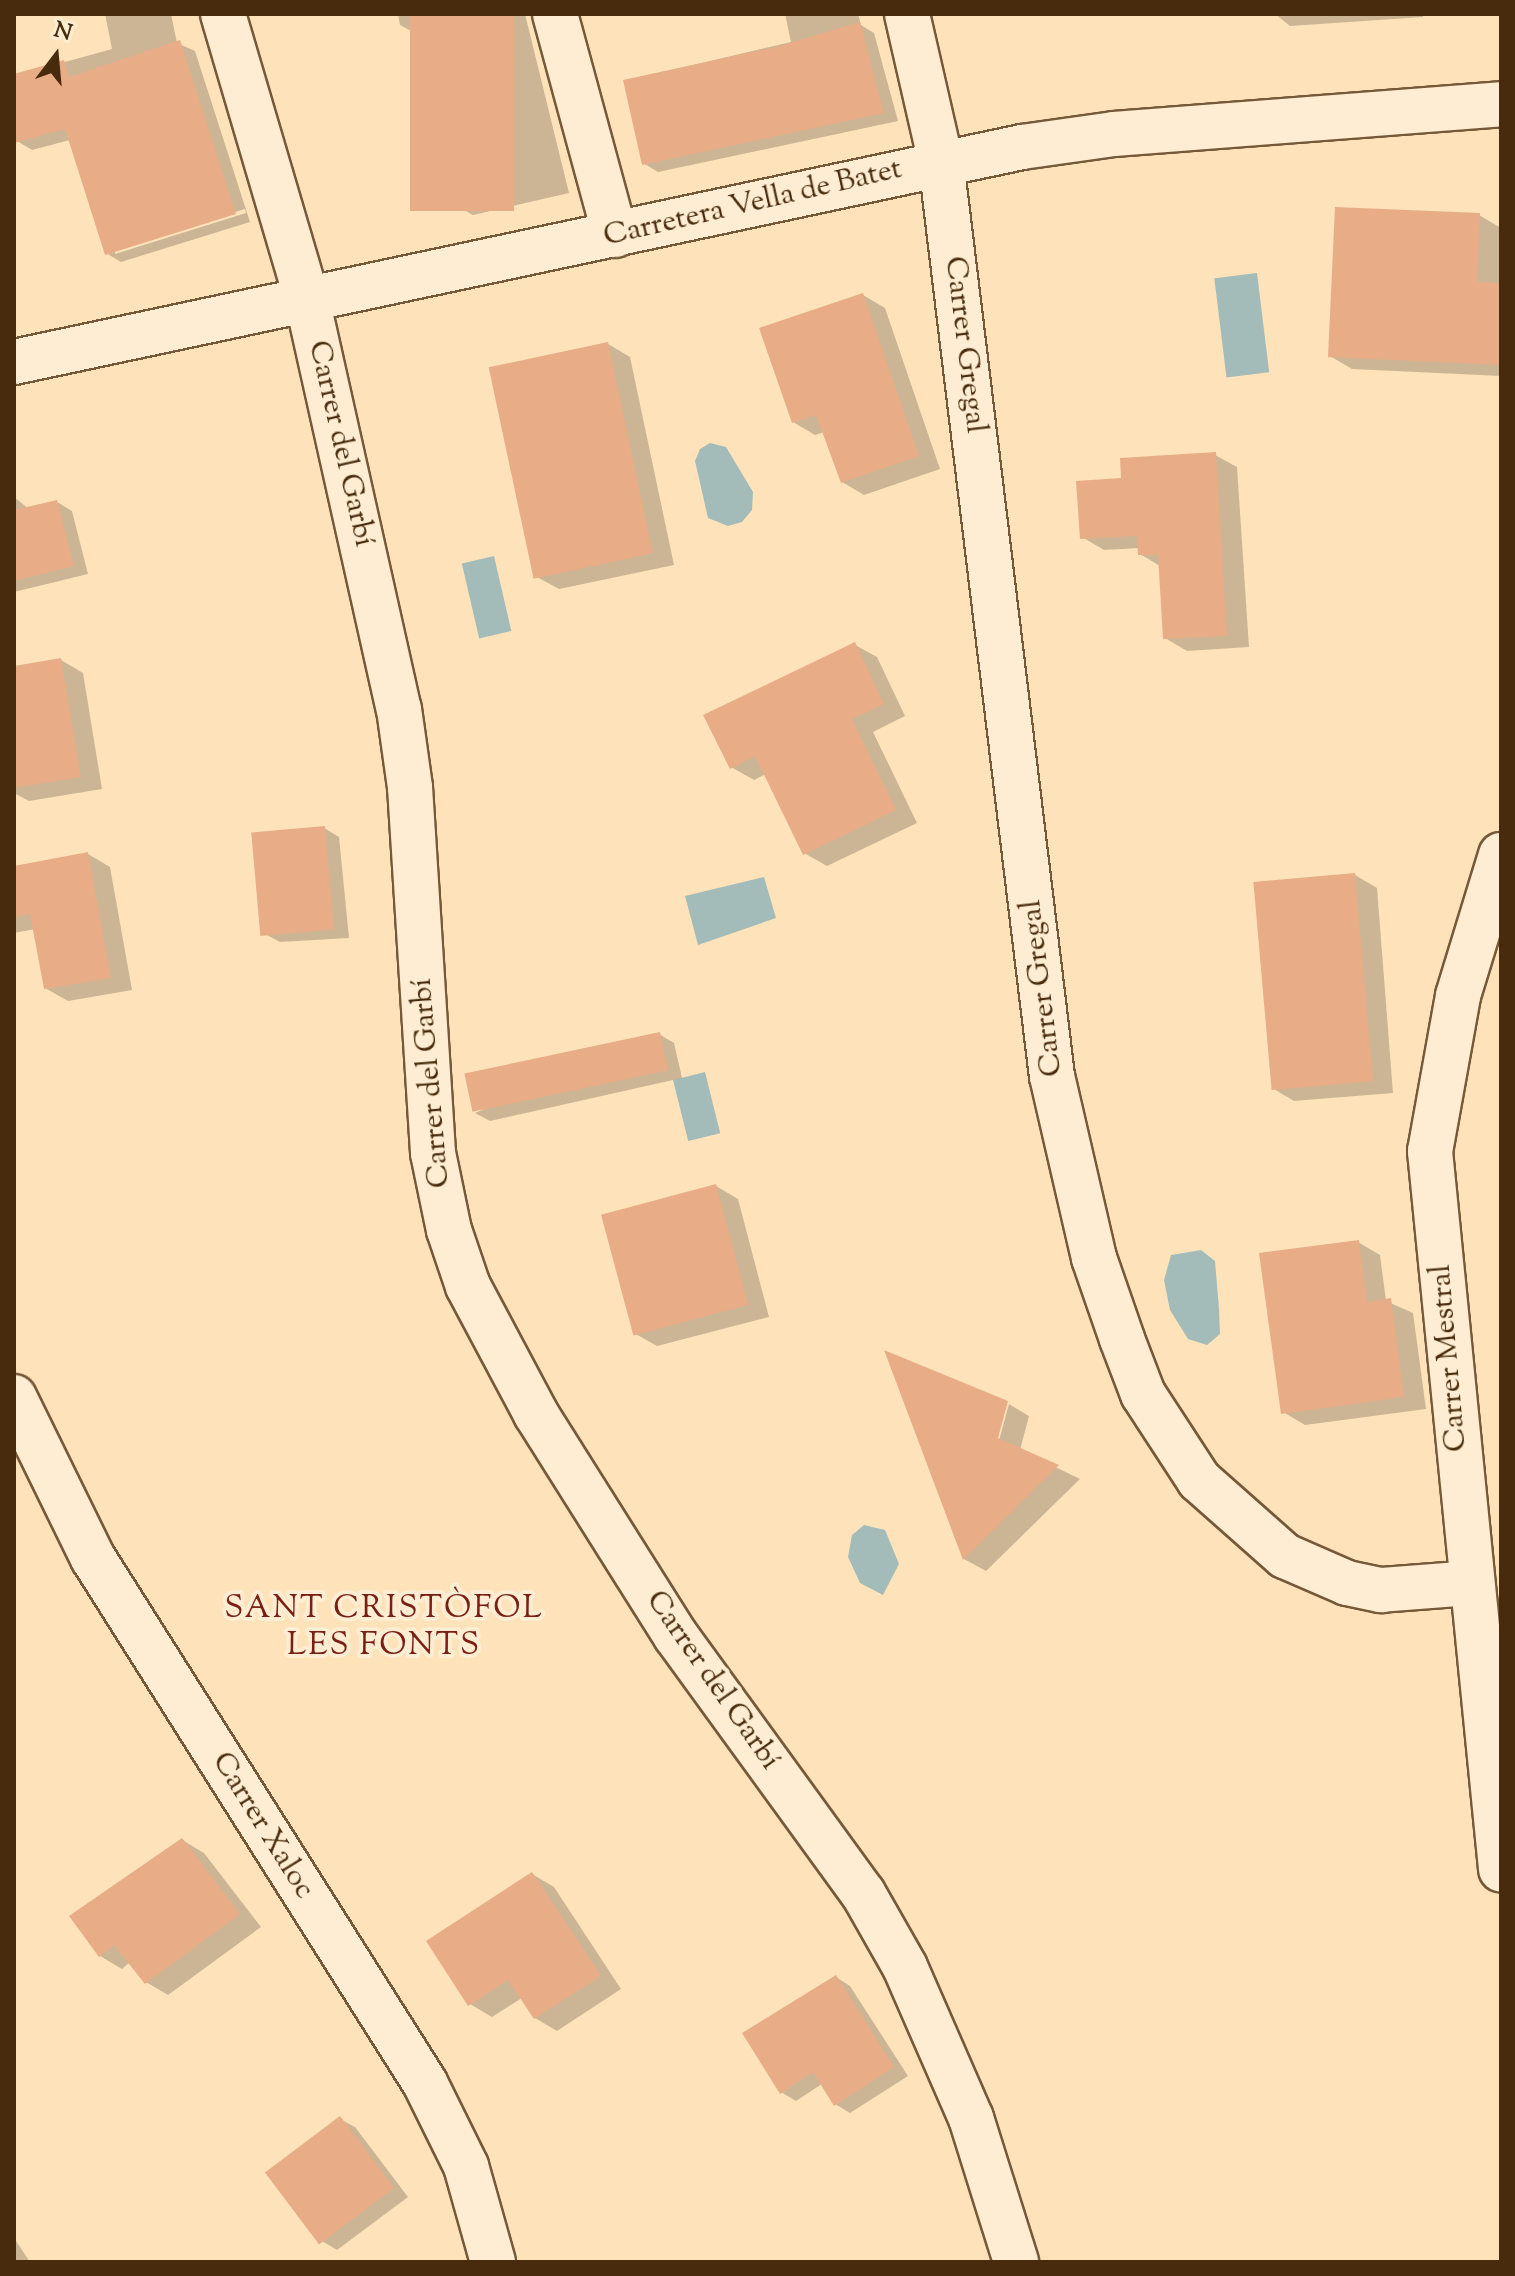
<!DOCTYPE html>
<meta charset="utf-8">
<style>
body{margin:0}
#map{position:relative;width:1515px;height:2276px;overflow:hidden;background:#fee3ba;font-family:"Sorts Mill Goudy",serif}
div>[style]{position:absolute}
.water>*{inset:0;background:#a3bcb9;transform-origin:0 0}
.shadow>*{inset:0;background:#0003}
.building>*{inset:0;background:#e8ad87;transform-origin:0 0}
.roads{filter:drop-shadow(2px 0 #755938) drop-shadow(-2px 0 #755938) drop-shadow(0 2px #755938) drop-shadow(0 -2px #755938)}
.street>*{height:44px;margin:-22px;padding:0 22px;transform-origin:22px;border-radius:22px;background:#feedd2}
span{translate:-50% -50%;white-space:nowrap;text-align:center;line-height:1.15;-webkit-text-stroke:8px #feedd2;paint-order:stroke}
.street-label{font-size:30px;color:#472b0c}
.neighbourhood-label{font-size:32px;color:#7a1f14;letter-spacing:2px}
.frame{position:absolute;inset:0;border:16px solid #472b0c;pointer-events:none}
.north{position:absolute;left:16px;top:16px;width:80px;height:80px;-webkit-text-stroke:6px #feedd2;paint-order:stroke;rotate:16deg;font-size:22px;font-weight:700;line-height:32px;text-align:center;color:#472b0c}
.north::after{content:'';display:block;margin:auto;width:28px;height:36px;background:#472b0c;clip-path:polygon(50% 0,100% 100%,50% 72%,0 100%)}
</style>
<div id="map">
<div class="water">
<div style="left:1257px;top:273px;width:100px;height:43px;rotate:83deg"></div>
<div style="clip-path:polygon(710px 443px,726px 447px,753px 492px,752px 510px,742px 522px,728px 526px,708px 518px,695px 461px,700px 449px)"></div>
<div style="left:494px;top:556px;width:77px;height:33px;rotate:77deg"></div>
<div style="clip-path:polygon(764px 877px,776px 918px,698px 945px,685px 896px)"></div>
<div style="left:705px;top:1072px;width:63px;height:33px;rotate:76deg"></div>
<div style="clip-path:polygon(1201px 1250px,1215px 1261px,1219px 1309px,1220px 1334px,1207px 1345px,1188px 1339px,1170px 1310px,1164px 1280px,1171px 1255px)"></div>
<div style="clip-path:polygon(864px 1525px,885px 1530px,899px 1564px,883px 1595px,860px 1583px,848px 1557px,852px 1535px)"></div>
</div>
<div class="shadow">
<div style="clip-path:polygon(evenodd,105px 14px,171px 14px,177px 43px,195px 51px,250px 222px,121px 262px,106px 253px,70px 140px,32px 150px,17px 141px,14px 76px,112px 49px,105px 14px,245px 209px,246px 213px,115px 254px,115px 249px,245px 209px)"></div>
<div style="clip-path:polygon(398px 14px,525px 14px,569px 193px,473px 215px,455px 205px,417px 34px,400px 25px)"></div>
<div style="clip-path:polygon(785px 14px,858px 14px,861px 25px,874px 33px,898px 121px,658px 172px,643px 163px,625px 81px,791px 42px)"></div>
<div style="clip-path:polygon(1275px 14px,1423px 14px,1423px 17px,1290px 26px)"></div>
<div style="clip-path:polygon(1479px 215px,1501px 228px,1501px 376px,1352px 369px,1330px 356px)"></div>
<div style="clip-path:polygon(863px 295px,885px 308px,940px 469px,864px 495px,842px 482px,824px 432px,815px 435px,793px 422px)"></div>
<div style="clip-path:polygon(608px 344px,630px 357px,674px 565px,559px 589px,537px 577px)"></div>
<div style="clip-path:polygon(1215px 455px,1237px 467px,1249px 647px,1187px 651px,1165px 638px,1160px 566px,1140px 554px,1140px 548px,1104px 550px,1082px 537px,1123px 480px)"></div>
<div style="clip-path:polygon(14px 497px,29px 509px,57px 502px,72px 511px,88px 574px,14px 592px)"></div>
<div style="clip-path:polygon(855px 645px,877px 657px,905px 716px,873px 732px,917px 823px,827px 866px,804px 853px,766px 774px,754px 780px,731px 767px)"></div>
<div style="clip-path:polygon(61px 660px,83px 673px,102px 789px,29px 801px,14px 793px,14px 668px)"></div>
<div style="clip-path:polygon(324px 828px,339px 837px,349px 938px,280px 942px,265px 934px)"></div>
<div style="clip-path:polygon(88px 854px,110px 867px,132px 990px,68px 1001px,45px 988px,35px 929px,14px 933px,14px 868px)"></div>
<div style="clip-path:polygon(1355px 875px,1377px 888px,1393px 1093px,1294px 1101px,1272px 1088px)"></div>
<div style="clip-path:polygon(659px 1034px,674px 1043px,682px 1078px,490px 1121px,475px 1113px)"></div>
<div style="clip-path:polygon(716px 1186px,738px 1199px,769px 1317px,657px 1346px,634px 1333px)"></div>
<div style="clip-path:polygon(1358px 1242px,1380px 1255px,1386px 1301px,1413px 1313px,1426px 1409px,1305px 1425px,1283px 1412px)"></div>
<div style="clip-path:polygon(888px 1354px,997px 1448px,1009px 1404px,1029px 1416px,1020px 1450px,1080px 1479px,986px 1571px,964px 1559px)"></div>
<div style="clip-path:polygon(182px 1840px,204px 1853px,261px 1927px,168px 1995px,146px 1982px,130px 1962px,122px 1969px,100px 1956px)"></div>
<div style="clip-path:polygon(532px 1874px,554px 1887px,621px 1989px,557px 2031px,535px 2018px,522px 1998px,492px 2017px,470px 2004px)"></div>
<div style="clip-path:polygon(836px 1977px,850px 1986px,908px 2076px,850px 2113px,835px 2104px,822px 2084px,796px 2101px,781px 2092px)"></div>
<div style="clip-path:polygon(340px 2119px,355px 2127px,408px 2197px,337px 2250px,322px 2241px)"></div>
<div style="clip-path:polygon(14px 2238px,30px 2262px,14px 2262px)"></div>
</div>
<div class="building">
<div style="left:410px;top:14px;width:104px;height:197px"></div>
<div style="clip-path:polygon(860px 22px,884px 113px,642px 165px,623px 80px,776px 47px)"></div>
<div style="clip-path:polygon(180px 40px,236px 214px,105px 255px,65px 129px,14px 143px,14px 74px,64px 60px,69px 77px)"></div>
<div style="clip-path:polygon(1335px 207px,1480px 213px,1477px 282px,1501px 283px,1501px 365px,1328px 357px)"></div>
<div style="clip-path:polygon(863px 293px,919px 456px,841px 483px,816px 415px,792px 423px,759px 328px)"></div>
<div style="left:608px;top:342px;width:216px;height:122px;rotate:78deg"></div>
<div style="clip-path:polygon(1216px 452px,1227px 636px,1163px 639px,1158px 555px,1138px 555px,1137px 536px,1080px 539px,1076px 481px,1121px 478px,1120px 458px)"></div>
<div style="clip-path:polygon(57px 500px,74px 566px,14px 581px,14px 510px)"></div>
<div style="clip-path:polygon(855px 642px,884px 704px,852px 719px,896px 810px,803px 855px,755px 756px,730px 769px,703px 715px)"></div>
<div style="clip-path:polygon(61px 658px,81px 777px,14px 788px,14px 666px)"></div>
<div style="left:325px;top:826px;width:104px;height:74px;rotate:85deg"></div>
<div style="clip-path:polygon(88px 852px,111px 978px,44px 989px,30px 914px,14px 917px,14px 866px)"></div>
<div style="left:1355px;top:873px;width:209px;height:102px;rotate:85deg"></div>
<div style="left:660px;top:1032px;width:39px;height:200px;rotate:78deg"></div>
<div style="left:716px;top:1184px;width:125px;height:119px;rotate:75deg"></div>
<div style="clip-path:polygon(1359px 1240px,1367px 1302px,1391px 1298px,1404px 1397px,1281px 1414px,1259px 1253px)"></div>
<div style="clip-path:polygon(884px 1350px,1008px 1401px,998px 1438px,1059px 1465px,963px 1560px)"></div>
<div style="clip-path:polygon(182px 1838px,240px 1914px,145px 1984px,114px 1945px,99px 1957px,69px 1916px)"></div>
<div style="clip-path:polygon(532px 1872px,601px 1976px,534px 2019px,508px 1980px,468px 2006px,426px 1941px)"></div>
<div style="clip-path:polygon(836px 1975px,894px 2067px,834px 2106px,813px 2072px,780px 2094px,742px 2033px)"></div>
<div style="left:340px;top:2116px;width:90px;height:94px;rotate:53deg"></div>
</div>
<div class="roads">
<div class="street">
<div style="left:223px;top:14px;width:297px;rotate:73.6deg"></div>
<div style="left:307px;top:299px;width:420px;rotate:77.4deg"></div>
<div style="left:399px;top:709px;width:79px;rotate:82deg"></div>
<div style="left:410px;top:787px;width:367px;rotate:86.4deg"></div>
<div style="left:433px;top:1153px;width:79px;rotate:78.3deg"></div>
<div style="left:449px;top:1230px;width:59px;rotate:71.3deg"></div>
<div style="left:468px;top:1286px;width:145px;rotate:62deg"></div>
<div style="left:536px;top:1414px;width:262px;rotate:57.8deg"></div>
<div style="left:676px;top:1636px;width:318px;rotate:54deg"></div>
<div style="left:863px;top:1893px;width:85px;rotate:60.4deg"></div>
<div style="left:905px;top:1967px;width:165px;rotate:66.4deg"></div>
<div style="left:971px;top:2118px;width:151px;rotate:72.6deg"></div>
<div style="left:555px;top:14px;width:229px;rotate:74.8deg"></div>
<div style="left:907px;top:14px;width:152px;rotate:77.1deg"></div>
<div style="left:941px;top:162px;width:921px;rotate:83.08deg"></div>
<div style="left:1052px;top:1076px;width:187px;rotate:77deg"></div>
<div style="left:1094px;top:1258px;width:86px;rotate:70.9deg"></div>
<div style="left:1122px;top:1339px;width:59px;rotate:69.1deg"></div>
<div style="left:1143px;top:1394px;width:103px;rotate:56.9deg"></div>
<div style="left:1199px;top:1480px;width:115px;rotate:41.5deg"></div>
<div style="left:1285px;top:1556px;width:68px;rotate:23.5deg"></div>
<div style="left:1347px;top:1583px;width:35px;rotate:12deg"></div>
<div style="left:1381px;top:1590px;width:90px;rotate:-4.4deg"></div>
<div style="left:14px;top:362px;width:1031px;rotate:-12.04deg"></div>
<div style="left:1022px;top:147px;width:93px;rotate:-8deg"></div>
<div style="left:1114px;top:134px;width:388px;rotate:-4.4deg"></div>
<div style="left:1501px;top:855px;width:147px;rotate:107deg"></div>
<div style="left:1458px;top:996px;width:158px;rotate:100.2deg"></div>
<div style="left:1430px;top:1151px;width:722px;rotate:84.35deg"></div>
<div style="left:14px;top:1397px;width:179px;rotate:63.9deg"></div>
<div style="left:93px;top:1558px;width:621px;rotate:57.69deg"></div>
<div style="left:425px;top:2083px;width:93px;rotate:63.7deg"></div>
<div style="left:466px;top:2166px;width:100px;rotate:74.3deg"></div>
</div>
</div>
<div class="street-label">
<span style="left:753px;top:204px;rotate:-13deg">Carretera Vella de Batet</span>
<span style="left:964px;top:345px;rotate:83deg">Carrer Gregal</span>
<span style="left:340px;top:444px;rotate:77deg">Carrer del Garbí</span>
<span style="left:1043px;top:988px;rotate:-97deg">Carrer Gregal</span>
<span style="left:432px;top:1083px;rotate:-95deg">Carrer del Garbí</span>
<span style="left:1450px;top:1358px;rotate:-95deg">Carrer Mestral</span>
<span style="left:712px;top:1681px;rotate:55deg">Carrer del Garbí</span>
<span style="left:262px;top:1826px;rotate:58deg">Carrer Xaloc</span>
</div>
<div class="neighbourhood-label">
<span style="left:384px;top:1628px">SANT CRISTÒFOL<br>LES FONTS</span>
</div>
<div class="frame"></div>
<div class="north">N</div>
</div>
